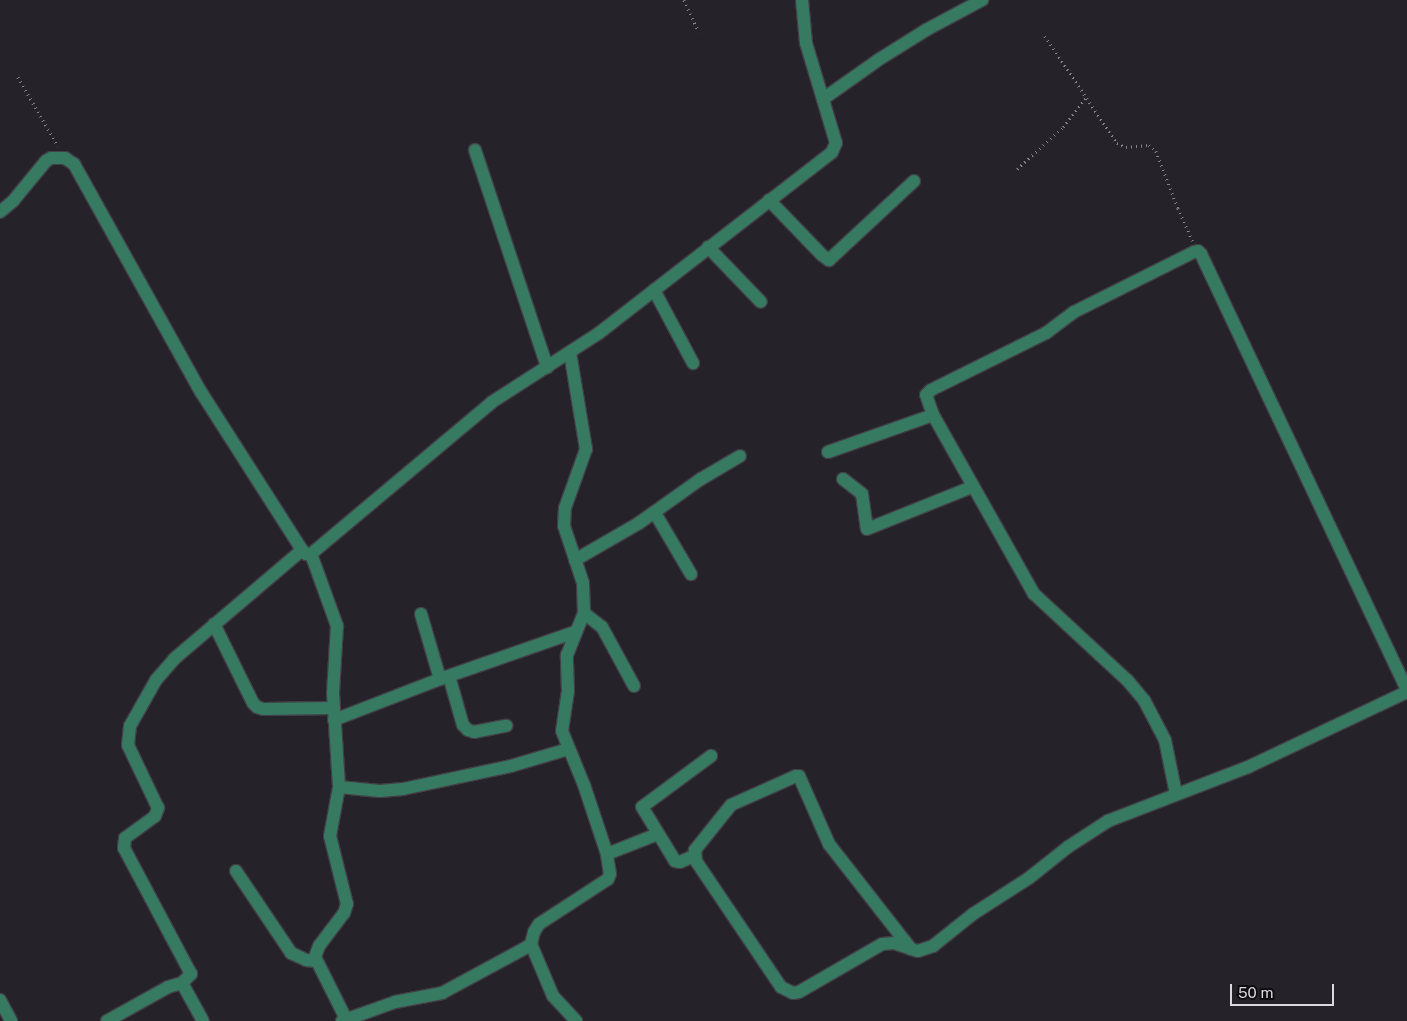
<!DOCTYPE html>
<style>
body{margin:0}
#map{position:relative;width:1407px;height:1021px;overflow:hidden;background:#262229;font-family:"Public Sans",sans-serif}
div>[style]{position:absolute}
.path>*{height:2.5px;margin-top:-1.25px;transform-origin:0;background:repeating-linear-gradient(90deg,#858288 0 1px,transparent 0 5px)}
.roads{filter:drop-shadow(1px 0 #433f46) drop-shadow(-1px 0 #433f46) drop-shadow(0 1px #433f46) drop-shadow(0 -1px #433f46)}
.minor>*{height:12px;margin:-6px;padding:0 6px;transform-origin:6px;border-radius:6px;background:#367a62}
span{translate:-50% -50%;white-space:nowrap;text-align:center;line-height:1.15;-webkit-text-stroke:5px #0e0d10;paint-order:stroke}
.scale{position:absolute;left:1230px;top:984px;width:104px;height:22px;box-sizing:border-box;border:2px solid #dbd8dd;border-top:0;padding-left:6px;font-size:15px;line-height:18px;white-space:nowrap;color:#dbd8dd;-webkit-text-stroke:4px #0e0d10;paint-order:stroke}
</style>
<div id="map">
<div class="path">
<div style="left:684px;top:0;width:35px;rotate:65deg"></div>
<div style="left:1045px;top:36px;width:129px;rotate:56.1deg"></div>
<div style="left:1117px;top:143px;width:10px;rotate:24deg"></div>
<div style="left:1126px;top:147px;width:23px;rotate:-5deg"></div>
<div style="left:1149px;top:145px;width:9px;rotate:41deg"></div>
<div style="left:1156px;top:151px;width:61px;rotate:68.9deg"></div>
<div style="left:1178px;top:208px;width:36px;rotate:66deg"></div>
<div style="left:18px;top:77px;width:80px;rotate:59.9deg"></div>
<div style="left:1017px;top:169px;width:62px;rotate:-42.4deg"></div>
<div style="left:1063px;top:127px;width:37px;rotate:-52deg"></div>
</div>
<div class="roads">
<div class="minor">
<div style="left:823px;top:99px;width:67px;rotate:-35.3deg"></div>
<div style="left:878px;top:60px;width:57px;rotate:-32deg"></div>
<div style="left:926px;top:30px;width:64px;rotate:-28.2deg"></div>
<div style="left:475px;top:150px;width:229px;rotate:71.6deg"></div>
<div style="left:769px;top:200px;width:76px;rotate:46.1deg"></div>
<div style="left:822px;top:255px;width:9px;rotate:36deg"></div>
<div style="left:829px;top:260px;width:116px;rotate:-42.9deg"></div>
<div style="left:0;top:212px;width:17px;rotate:-40deg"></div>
<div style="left:13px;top:201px;width:52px;rotate:-50.5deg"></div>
<div style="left:46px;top:161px;width:6px;rotate:-31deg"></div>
<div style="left:51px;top:158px;width:14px"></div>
<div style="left:65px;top:158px;width:11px;rotate:34deg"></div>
<div style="left:74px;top:164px;width:261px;rotate:60.9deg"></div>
<div style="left:201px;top:392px;width:188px;rotate:57.4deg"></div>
<div style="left:302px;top:550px;width:6px;rotate:45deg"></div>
<div style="left:306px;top:554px;width:5px"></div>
<div style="left:311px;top:554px;width:236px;rotate:-40deg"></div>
<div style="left:492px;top:402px;width:127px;rotate:-32.8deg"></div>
<div style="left:599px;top:333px;width:295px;rotate:-37.8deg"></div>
<div style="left:832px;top:152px;width:10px;rotate:-66deg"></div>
<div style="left:836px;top:143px;width:104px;rotate:-106.7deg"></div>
<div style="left:806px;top:43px;width:43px;rotate:-95.3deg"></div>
<div style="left:708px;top:247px;width:76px;rotate:46.1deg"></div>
<div style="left:654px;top:290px;width:83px;rotate:61.9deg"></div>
<div style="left:828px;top:452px;width:111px;rotate:-19.4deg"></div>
<div style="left:843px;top:479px;width:24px;rotate:38deg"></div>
<div style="left:862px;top:494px;width:35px;rotate:82deg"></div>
<div style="left:867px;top:529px;width:113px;rotate:-21.8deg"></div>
<div style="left:655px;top:513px;width:71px;rotate:59.5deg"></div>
<div style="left:311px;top:554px;width:77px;rotate:70.1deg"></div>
<div style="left:337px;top:626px;width:67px;rotate:93.4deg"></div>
<div style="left:333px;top:693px;width:94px;rotate:86.3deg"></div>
<div style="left:339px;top:787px;width:50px;rotate:100.4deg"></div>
<div style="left:330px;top:836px;width:70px;rotate:76deg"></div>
<div style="left:347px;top:904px;width:9px;rotate:108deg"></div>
<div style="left:344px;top:913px;width:41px;rotate:127.1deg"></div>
<div style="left:319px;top:946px;width:12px;rotate:110deg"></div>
<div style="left:315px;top:957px;width:69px;rotate:63.4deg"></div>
<div style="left:575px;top:560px;width:74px;rotate:-30deg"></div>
<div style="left:639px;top:523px;width:76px;rotate:-35.4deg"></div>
<div style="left:701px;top:479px;width:45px;rotate:-30.5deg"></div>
<div style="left:584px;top:613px;width:23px;rotate:38deg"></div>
<div style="left:602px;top:627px;width:67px;rotate:61.5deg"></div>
<div style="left:421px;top:614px;width:68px;rotate:73.7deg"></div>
<div style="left:214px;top:624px;width:88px;rotate:63.7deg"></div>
<div style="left:253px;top:703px;width:6px;rotate:45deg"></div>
<div style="left:257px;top:707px;width:6px;rotate:18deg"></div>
<div style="left:263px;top:709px;width:71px;rotate:-0.8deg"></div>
<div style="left:449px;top:676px;width:51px;rotate:74.1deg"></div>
<div style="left:463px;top:725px;width:7px;rotate:45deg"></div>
<div style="left:468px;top:730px;width:6px;rotate:18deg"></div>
<div style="left:474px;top:732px;width:33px;rotate:-11deg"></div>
<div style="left:334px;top:720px;width:114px;rotate:-21.1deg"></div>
<div style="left:440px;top:679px;width:143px;rotate:-19.2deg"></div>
<div style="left:339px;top:787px;width:41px;rotate:5.6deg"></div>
<div style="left:380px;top:791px;width:23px;rotate:-5deg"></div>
<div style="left:403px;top:789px;width:110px;rotate:-12deg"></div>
<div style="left:511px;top:766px;width:59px;rotate:-16.6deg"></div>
<div style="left:1176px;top:794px;width:55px;rotate:-101.5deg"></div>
<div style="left:1165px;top:740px;width:45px;rotate:-117.7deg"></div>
<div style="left:1144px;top:700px;width:26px;rotate:-130deg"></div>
<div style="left:1127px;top:680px;width:127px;rotate:-137.2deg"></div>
<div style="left:1034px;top:594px;width:206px;rotate:-119.4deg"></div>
<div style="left:933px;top:415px;width:21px;rotate:-109deg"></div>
<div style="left:926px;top:395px;width:7px;rotate:-45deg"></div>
<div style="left:931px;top:390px;width:128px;rotate:-26.4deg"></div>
<div style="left:1046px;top:333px;width:35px;rotate:-37deg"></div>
<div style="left:1074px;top:312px;width:134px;rotate:-26.6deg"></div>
<div style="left:1194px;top:252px;width:4px;rotate:-14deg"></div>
<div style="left:1198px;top:251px;width:4px;rotate:45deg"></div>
<div style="left:1201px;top:254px;width:482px;rotate:64.7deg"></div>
<div style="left:607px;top:854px;width:55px;rotate:-21.4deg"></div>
<div style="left:694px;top:856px;width:15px;rotate:157deg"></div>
<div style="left:680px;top:862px;width:5px;rotate:-169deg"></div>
<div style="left:675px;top:861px;width:63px;rotate:-121.4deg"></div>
<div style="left:642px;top:807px;width:86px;rotate:-36.5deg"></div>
<div style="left:236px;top:871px;width:99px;rotate:56.1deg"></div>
<div style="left:291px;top:953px;width:17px;rotate:25deg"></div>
<div style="left:306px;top:960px;width:10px;rotate:6deg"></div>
<div style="left:531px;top:944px;width:56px;rotate:67.1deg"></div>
<div style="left:553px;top:996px;width:34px;rotate:47deg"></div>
<div style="left:911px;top:949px;width:133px;rotate:-128deg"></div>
<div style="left:829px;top:844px;width:74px;rotate:-113.8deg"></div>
<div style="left:799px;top:776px;width:3px;rotate:180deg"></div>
<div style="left:796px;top:776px;width:71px;rotate:156deg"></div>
<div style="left:731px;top:805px;width:58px;rotate:128.7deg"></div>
<div style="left:695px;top:850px;width:11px;rotate:85deg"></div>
<div style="left:696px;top:861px;width:152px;rotate:56deg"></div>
<div style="left:781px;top:987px;width:13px;rotate:27deg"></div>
<div style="left:793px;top:993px;width:6px;rotate:-9deg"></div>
<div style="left:799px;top:992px;width:96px;rotate:-30deg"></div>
<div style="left:882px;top:944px;width:12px;rotate:-5deg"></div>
<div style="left:894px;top:943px;width:18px;rotate:19deg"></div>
<div style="left:911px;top:949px;width:7px;rotate:16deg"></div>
<div style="left:918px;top:951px;width:16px;rotate:-18deg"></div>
<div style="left:933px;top:946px;width:51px;rotate:-38.7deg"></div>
<div style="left:973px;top:914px;width:67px;rotate:-32.7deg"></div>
<div style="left:1029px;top:878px;width:50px;rotate:-38.5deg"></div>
<div style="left:1068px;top:847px;width:48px;rotate:-33deg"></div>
<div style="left:1108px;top:821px;width:150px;rotate:-21.1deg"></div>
<div style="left:1248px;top:767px;width:176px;rotate:-25.3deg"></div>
<div style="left:182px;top:983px;width:43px;rotate:61.1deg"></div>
<div style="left:0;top:1000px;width:24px;rotate:62deg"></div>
<div style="left:107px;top:1021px;width:70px;rotate:-29.1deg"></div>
<div style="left:168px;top:987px;width:15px;rotate:-16deg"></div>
<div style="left:182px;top:983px;width:13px;rotate:-45deg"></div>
<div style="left:191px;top:974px;width:143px;rotate:-118deg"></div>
<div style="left:124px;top:848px;width:10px;rotate:-84deg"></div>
<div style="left:125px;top:838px;width:37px;rotate:-36deg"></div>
<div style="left:155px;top:816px;width:9px;rotate:-69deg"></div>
<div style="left:158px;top:808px;width:70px;rotate:-115.5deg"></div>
<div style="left:128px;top:745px;width:19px;rotate:-84deg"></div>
<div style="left:130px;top:726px;width:53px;rotate:-60.5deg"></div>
<div style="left:156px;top:680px;width:28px;rotate:-49deg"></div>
<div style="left:174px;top:659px;width:168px;rotate:-40.4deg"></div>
<div style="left:342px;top:1021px;width:56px;rotate:-19.7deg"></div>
<div style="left:395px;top:1002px;width:48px;rotate:-10.8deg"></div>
<div style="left:442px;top:993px;width:97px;rotate:-28.4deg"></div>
<div style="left:527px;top:947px;width:5px;rotate:-37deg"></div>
<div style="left:531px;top:944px;width:12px;rotate:-76deg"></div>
<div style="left:534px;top:932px;width:9px;rotate:-58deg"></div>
<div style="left:539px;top:924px;width:82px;rotate:-33.1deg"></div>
<div style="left:608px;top:879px;width:5px;rotate:-68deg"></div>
<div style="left:610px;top:874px;width:20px;rotate:-99deg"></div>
<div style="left:607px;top:854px;width:73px;rotate:-108.4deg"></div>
<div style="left:584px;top:785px;width:58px;rotate:-112.2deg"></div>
<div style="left:562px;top:731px;width:40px;rotate:-81.5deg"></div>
<div style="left:568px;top:691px;width:36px;rotate:-92deg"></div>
<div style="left:567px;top:655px;width:45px;rotate:-68deg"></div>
<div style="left:584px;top:613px;width:30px;rotate:-92deg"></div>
<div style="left:583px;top:583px;width:60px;rotate:-108.4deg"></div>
<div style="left:564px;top:526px;width:18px;rotate:-87deg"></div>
<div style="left:565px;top:508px;width:63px;rotate:-70.4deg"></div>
<div style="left:586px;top:449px;width:98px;rotate:-99.4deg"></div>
</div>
</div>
<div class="scale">50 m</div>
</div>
